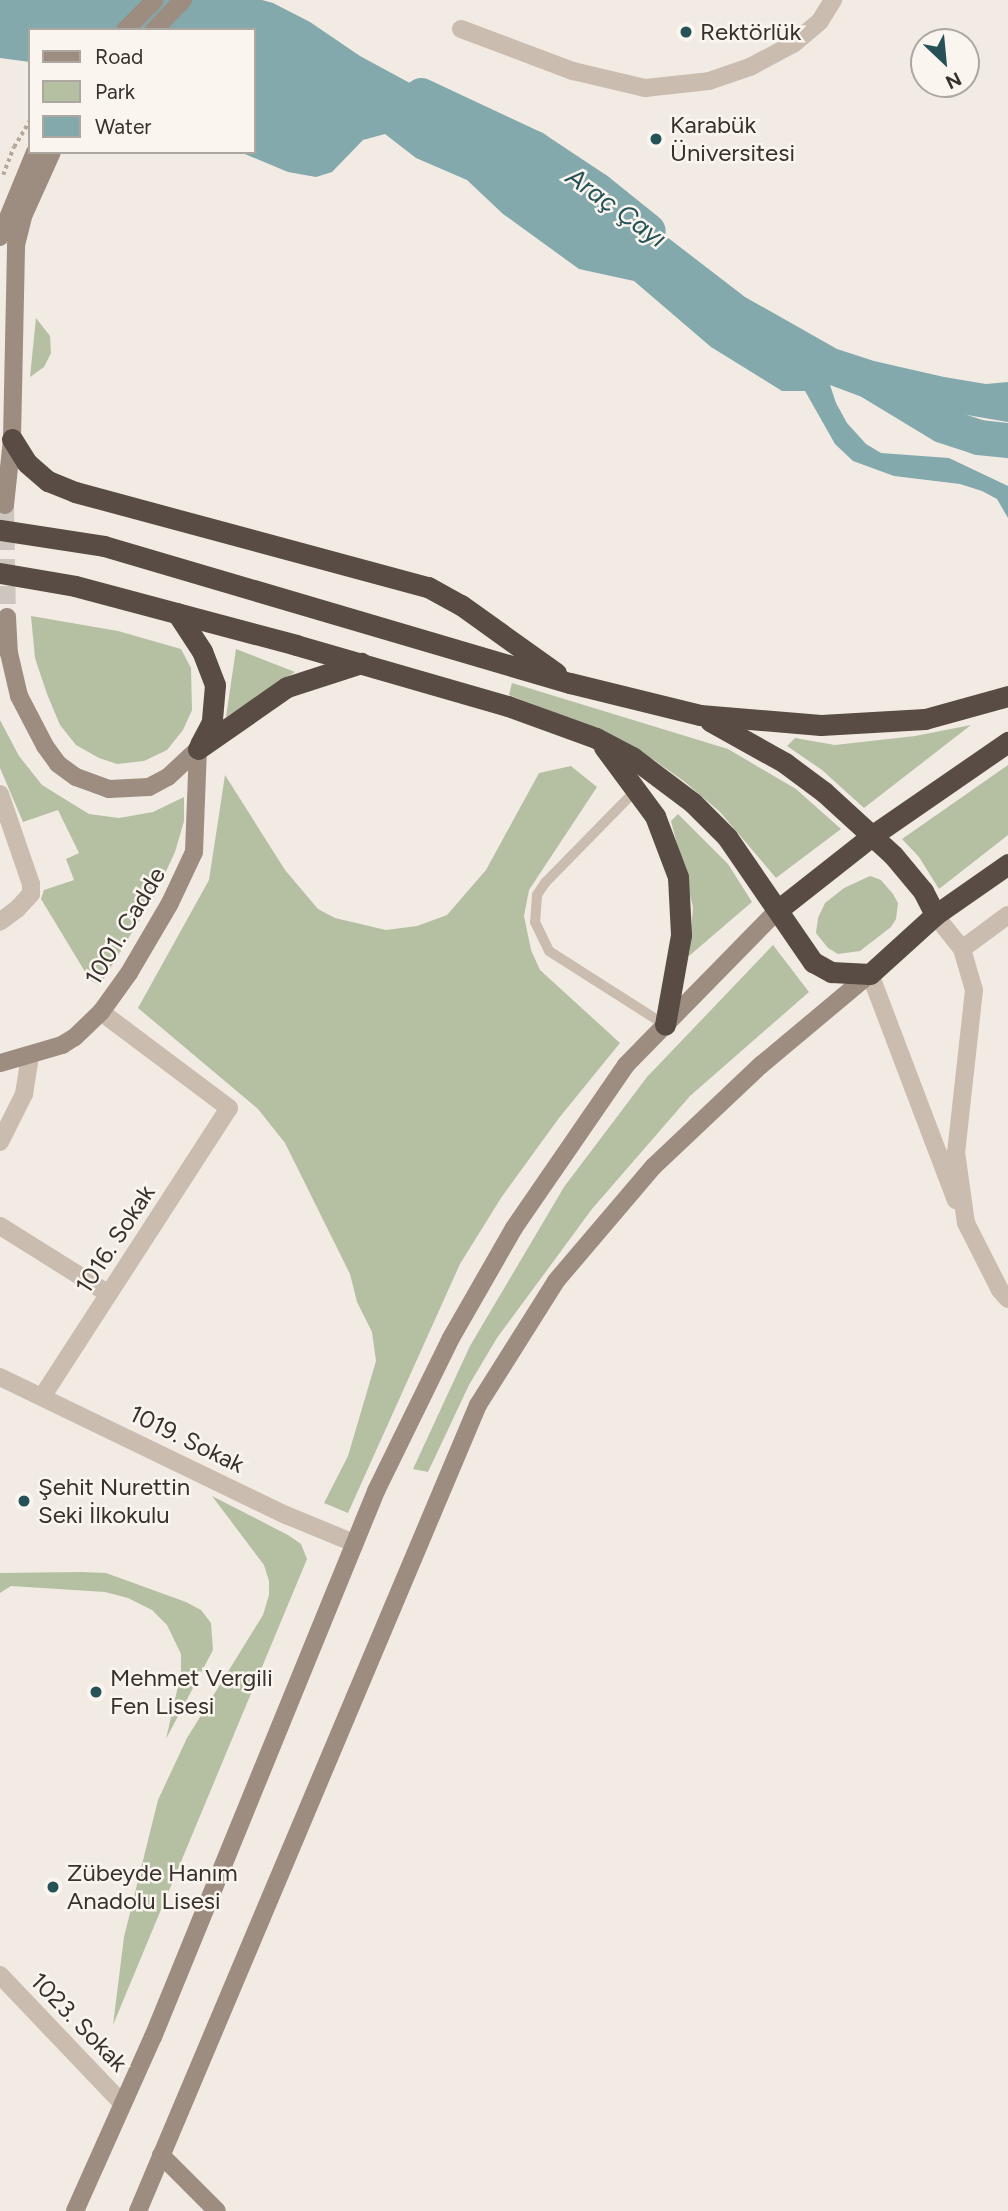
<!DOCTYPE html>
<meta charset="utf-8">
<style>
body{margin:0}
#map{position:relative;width:1008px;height:2211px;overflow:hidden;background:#f2ebe3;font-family:Figtree,sans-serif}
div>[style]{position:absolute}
.green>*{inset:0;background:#b5c0a3}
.water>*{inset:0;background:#84a9ad}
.river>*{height:35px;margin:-17.5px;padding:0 17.5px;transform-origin:17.5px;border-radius:17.5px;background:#84a9ad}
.secondary-tunnel>*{height:18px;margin-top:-9px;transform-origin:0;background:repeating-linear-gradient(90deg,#cdc6be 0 18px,transparent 0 27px)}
.path>*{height:3.5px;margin-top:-1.75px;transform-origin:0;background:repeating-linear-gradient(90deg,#b5a799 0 3.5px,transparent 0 7px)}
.lane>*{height:10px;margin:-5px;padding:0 5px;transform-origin:5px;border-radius:5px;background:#cabcaf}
.street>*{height:18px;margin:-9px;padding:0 9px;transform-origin:9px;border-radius:9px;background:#cabcaf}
.secondary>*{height:18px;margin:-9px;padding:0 9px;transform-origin:9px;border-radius:9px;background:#9d8c80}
.highway>*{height:21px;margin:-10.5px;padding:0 10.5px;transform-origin:10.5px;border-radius:10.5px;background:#594c44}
.dots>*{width:19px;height:19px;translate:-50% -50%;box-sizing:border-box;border:4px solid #faf5ef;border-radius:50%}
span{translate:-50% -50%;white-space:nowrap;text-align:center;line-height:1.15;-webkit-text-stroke:5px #faf5ef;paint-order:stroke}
.poi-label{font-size:24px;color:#39312c}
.left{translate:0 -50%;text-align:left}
.street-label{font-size:24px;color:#39312c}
.water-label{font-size:26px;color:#255257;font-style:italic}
.legend{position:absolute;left:28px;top:28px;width:228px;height:126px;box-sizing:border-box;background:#faf5ef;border:2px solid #ada7a1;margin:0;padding:9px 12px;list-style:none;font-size:21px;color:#39312c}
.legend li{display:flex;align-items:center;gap:14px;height:35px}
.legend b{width:35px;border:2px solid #ada7a1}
.north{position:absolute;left:910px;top:28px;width:70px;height:70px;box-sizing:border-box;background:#faf5ef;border:2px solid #ada7a1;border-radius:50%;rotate:154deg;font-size:19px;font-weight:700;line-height:28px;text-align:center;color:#39312c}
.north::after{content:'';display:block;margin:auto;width:24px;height:32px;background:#255257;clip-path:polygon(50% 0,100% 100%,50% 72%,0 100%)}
</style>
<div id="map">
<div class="green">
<div style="clip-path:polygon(36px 318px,50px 336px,51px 353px,44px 367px,30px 377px)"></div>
<div style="clip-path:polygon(31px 616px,118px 631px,181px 649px,191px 668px,192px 710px,183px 730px,167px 750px,144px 761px,117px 764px,99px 758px,76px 745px,60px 725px,47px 694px,35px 658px)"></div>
<div style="clip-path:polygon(236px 649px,295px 672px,226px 717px)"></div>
<div style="clip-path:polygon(512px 683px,728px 749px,796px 789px,841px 829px,776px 878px,720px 812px,685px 782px,654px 760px,585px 724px,509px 695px)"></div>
<div style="clip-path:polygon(0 720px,19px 756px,42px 785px,89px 814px,119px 818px,153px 812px,184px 797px,184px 821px,175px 852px,156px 893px,100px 985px,90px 980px,41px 899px,44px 890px,74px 880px,66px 859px,79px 853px,58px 810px,23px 822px,0 768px)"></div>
<div style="clip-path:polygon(971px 725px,864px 808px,822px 770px,787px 746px,795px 738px,835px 745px,915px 736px)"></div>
<div style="clip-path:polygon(1008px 765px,1008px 835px,939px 889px,919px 857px,902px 839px)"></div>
<div style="clip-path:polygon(571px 766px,597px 787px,529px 890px,524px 916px,531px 950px,540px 970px,620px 1043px,559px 1118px,501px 1198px,460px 1264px,348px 1513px,324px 1503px,348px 1456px,376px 1361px,372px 1332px,357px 1302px,350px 1274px,285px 1143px,258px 1109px,138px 1008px,209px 880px,225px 775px,285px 870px,318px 909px,335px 918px,386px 930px,417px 926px,447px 915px,486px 870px,539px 773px)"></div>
<div style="clip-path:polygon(678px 814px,728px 864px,752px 902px,689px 956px,693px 907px,671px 821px)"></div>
<div style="clip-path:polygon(870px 876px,881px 880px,893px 894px,898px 903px,896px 919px,891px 927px,860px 951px,838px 954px,828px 948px,816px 933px,818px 918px,825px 903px,844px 888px)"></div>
<div style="clip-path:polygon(773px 945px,809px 992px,690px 1096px,592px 1209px,497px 1338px,469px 1385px,428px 1472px,413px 1469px,470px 1346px,564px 1187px,647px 1077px)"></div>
<div style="clip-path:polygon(212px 1496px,288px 1535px,301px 1544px,307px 1559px,113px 2025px,124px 1937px,158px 1800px,187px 1738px,263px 1615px,269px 1595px,269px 1581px,264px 1565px)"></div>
<div style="clip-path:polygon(81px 1572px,106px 1573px,186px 1602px,201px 1610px,211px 1623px,213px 1650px,166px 1739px,181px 1673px,181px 1654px,167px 1625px,152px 1610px,128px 1598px,105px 1592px,11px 1586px,0 1593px,0 1573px)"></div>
</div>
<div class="water">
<div style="clip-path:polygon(0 0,262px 0,273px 3px,310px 22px,360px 56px,530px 148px,667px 237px,745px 297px,837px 349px,874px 361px,944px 377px,986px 384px,1008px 382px,1008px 422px,862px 397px,830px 385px,836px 403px,847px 423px,866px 444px,881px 453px,949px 458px,1008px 486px,1008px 518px,997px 499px,982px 491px,960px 484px,894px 476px,853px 461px,835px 444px,805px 391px,782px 391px,711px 347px,634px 281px,579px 269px,503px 214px,467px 180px,416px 158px,385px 134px,363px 140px,332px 172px,316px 177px,288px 172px,240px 152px,254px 152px,254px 30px,30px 30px,30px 62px,0 58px)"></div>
</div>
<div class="river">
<div style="left:421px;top:95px;width:125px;rotate:25.1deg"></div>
<div style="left:534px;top:148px;width:76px;rotate:33.7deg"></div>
<div style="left:597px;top:190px;width:65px;rotate:38.8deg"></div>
<div style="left:871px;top:382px;width:83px;rotate:31.2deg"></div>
<div style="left:942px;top:425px;width:38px;rotate:18deg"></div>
<div style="left:978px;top:437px;width:30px;rotate:6deg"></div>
</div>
<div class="secondary-tunnel">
<div style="left:5px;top:505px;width:112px;rotate:89deg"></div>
</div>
<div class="path">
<div style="left:3px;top:175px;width:30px;rotate:-69deg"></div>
<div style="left:14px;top:147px;width:31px;rotate:-59deg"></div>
</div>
<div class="lane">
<div style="left:637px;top:789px;width:132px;rotate:134.4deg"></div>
<div style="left:545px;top:883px;width:14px;rotate:124deg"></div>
<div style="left:537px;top:895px;width:27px;rotate:94deg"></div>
<div style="left:535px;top:922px;width:32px;rotate:64deg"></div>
<div style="left:549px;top:951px;width:138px;rotate:32.5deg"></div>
</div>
<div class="street">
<div style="left:461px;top:29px;width:120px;rotate:20.6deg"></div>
<div style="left:573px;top:71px;width:74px;rotate:13.3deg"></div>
<div style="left:645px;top:88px;width:64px;rotate:-6.2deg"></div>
<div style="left:709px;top:81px;width:43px;rotate:-18.9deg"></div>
<div style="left:750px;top:67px;width:49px;rotate:-28.1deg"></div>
<div style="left:793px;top:44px;width:35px;rotate:-40deg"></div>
<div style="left:820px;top:21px;width:25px;rotate:-58deg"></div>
<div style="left:0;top:794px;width:95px;rotate:71deg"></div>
<div style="left:31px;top:884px;width:10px;rotate:90deg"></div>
<div style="left:31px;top:894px;width:21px;rotate:133deg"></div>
<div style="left:17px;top:909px;width:21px;rotate:143deg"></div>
<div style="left:935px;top:915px;width:43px;rotate:51.5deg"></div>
<div style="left:962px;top:949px;width:43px;rotate:73.7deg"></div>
<div style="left:974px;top:990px;width:163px;rotate:96.3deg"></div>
<div style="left:956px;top:1152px;width:72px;rotate:82deg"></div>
<div style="left:966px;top:1223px;width:75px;rotate:63.1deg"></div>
<div style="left:1000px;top:1290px;width:12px;rotate:48deg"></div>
<div style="left:962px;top:949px;width:57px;rotate:-36.5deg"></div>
<div style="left:870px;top:974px;width:242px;rotate:69.2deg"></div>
<div style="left:0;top:1142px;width:54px;rotate:-63.4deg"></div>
<div style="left:24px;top:1094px;width:39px;rotate:-81deg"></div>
<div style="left:0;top:1226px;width:128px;rotate:32deg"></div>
<div style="left:0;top:1377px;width:318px;rotate:25.8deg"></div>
<div style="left:286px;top:1515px;width:74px;rotate:22.4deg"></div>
<div style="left:42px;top:1397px;width:344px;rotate:-57.1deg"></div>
<div style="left:229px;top:1108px;width:160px;rotate:-143.1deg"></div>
<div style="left:0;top:1975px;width:178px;rotate:46.4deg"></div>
</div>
<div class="secondary">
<div style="left:125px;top:30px;width:42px;rotate:-45deg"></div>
<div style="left:154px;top:30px;width:42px;rotate:-46deg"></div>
<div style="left:0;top:237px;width:92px;rotate:-67.6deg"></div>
<div style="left:5px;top:505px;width:66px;rotate:-83.9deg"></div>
<div style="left:12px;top:439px;width:194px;rotate:-88.8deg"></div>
<div style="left:16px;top:245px;width:32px;rotate:-76deg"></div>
<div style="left:24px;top:214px;width:68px;rotate:-65.7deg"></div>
<div style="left:7px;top:617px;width:36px;rotate:87deg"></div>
<div style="left:9px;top:653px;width:44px;rotate:76.9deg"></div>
<div style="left:19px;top:696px;width:56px;rotate:62.5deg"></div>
<div style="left:45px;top:746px;width:22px;rotate:54deg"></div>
<div style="left:58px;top:764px;width:22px;rotate:36deg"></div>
<div style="left:76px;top:777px;width:35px;rotate:20deg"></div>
<div style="left:109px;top:789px;width:40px;rotate:-2.9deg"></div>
<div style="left:149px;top:787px;width:21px;rotate:-28deg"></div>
<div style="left:168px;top:777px;width:41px;rotate:-43deg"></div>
<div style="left:0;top:1063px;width:65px;rotate:-16.2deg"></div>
<div style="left:62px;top:1045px;width:15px;rotate:-32deg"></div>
<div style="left:75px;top:1037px;width:36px;rotate:-44deg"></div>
<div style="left:101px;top:1012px;width:48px;rotate:-54.3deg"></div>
<div style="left:129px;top:973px;width:81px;rotate:-59.6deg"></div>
<div style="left:170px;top:903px;width:56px;rotate:-64.8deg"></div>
<div style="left:194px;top:852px;width:103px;rotate:-87.8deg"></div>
<div style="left:161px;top:2155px;width:79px;rotate:45deg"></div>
<div style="left:75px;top:2211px;width:191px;rotate:-65.9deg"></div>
<div style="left:153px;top:2037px;width:590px;rotate:-67.78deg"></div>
<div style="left:376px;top:1491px;width:170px;rotate:-63.9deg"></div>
<div style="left:451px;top:1338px;width:127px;rotate:-60.2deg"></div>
<div style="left:514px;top:1228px;width:198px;rotate:-55.5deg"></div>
<div style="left:626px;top:1065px;width:219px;rotate:-45.6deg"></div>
<div style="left:138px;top:2211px;width:875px;rotate:-67.13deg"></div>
<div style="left:478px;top:1405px;width:146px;rotate:-57.8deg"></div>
<div style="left:556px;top:1281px;width:150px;rotate:-49.6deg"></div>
<div style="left:653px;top:1167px;width:149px;rotate:-43.4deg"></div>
<div style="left:761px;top:1065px;width:142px;rotate:-39.9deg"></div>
</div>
<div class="highway">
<div style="left:12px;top:439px;width:28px;rotate:58deg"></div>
<div style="left:27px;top:463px;width:28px;rotate:41deg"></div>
<div style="left:48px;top:481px;width:29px;rotate:22deg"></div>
<div style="left:75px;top:492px;width:366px;rotate:15.1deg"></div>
<div style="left:428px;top:587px;width:38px;rotate:29deg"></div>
<div style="left:461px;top:605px;width:117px;rotate:35.6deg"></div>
<div style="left:0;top:530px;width:105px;rotate:8.7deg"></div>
<div style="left:104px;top:546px;width:486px;rotate:16.4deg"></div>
<div style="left:570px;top:683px;width:134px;rotate:13.8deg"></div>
<div style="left:700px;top:715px;width:121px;rotate:4.7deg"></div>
<div style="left:821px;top:725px;width:104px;rotate:-3.3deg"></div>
<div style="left:925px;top:719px;width:86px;rotate:-15.5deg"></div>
<div style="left:0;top:573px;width:76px;rotate:9.8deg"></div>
<div style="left:75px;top:586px;width:229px;rotate:14.9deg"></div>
<div style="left:296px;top:645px;width:221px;rotate:16.1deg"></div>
<div style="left:508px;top:706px;width:94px;rotate:20deg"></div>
<div style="left:596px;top:738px;width:41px;rotate:27.8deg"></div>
<div style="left:632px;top:757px;width:76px;rotate:37deg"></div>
<div style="left:693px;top:803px;width:48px;rotate:45deg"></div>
<div style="left:727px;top:837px;width:152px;rotate:55.5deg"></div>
<div style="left:813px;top:962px;width:21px;rotate:29deg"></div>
<div style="left:831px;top:972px;width:39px;rotate:3deg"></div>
<div style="left:870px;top:974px;width:88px;rotate:-42.2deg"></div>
<div style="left:935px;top:915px;width:89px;rotate:-34.9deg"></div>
<div style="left:177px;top:613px;width:45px;rotate:56.7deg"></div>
<div style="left:202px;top:651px;width:36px;rotate:69deg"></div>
<div style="left:215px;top:685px;width:37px;rotate:95deg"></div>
<div style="left:212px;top:722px;width:26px;rotate:118deg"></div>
<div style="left:710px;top:721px;width:86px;rotate:29.2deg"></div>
<div style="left:785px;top:763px;width:49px;rotate:36.6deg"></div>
<div style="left:824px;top:792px;width:93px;rotate:42.4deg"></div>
<div style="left:893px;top:855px;width:47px;rotate:50.2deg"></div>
<div style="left:923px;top:891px;width:27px;rotate:63deg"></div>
<div style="left:604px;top:747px;width:86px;rotate:53.5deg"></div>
<div style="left:655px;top:816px;width:65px;rotate:69.3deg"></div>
<div style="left:678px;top:877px;width:58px;rotate:87deg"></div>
<div style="left:681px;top:935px;width:91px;rotate:100.1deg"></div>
<div style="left:198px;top:749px;width:108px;rotate:-34.9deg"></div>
<div style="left:287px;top:687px;width:78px;rotate:-18deg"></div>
<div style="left:779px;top:909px;width:120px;rotate:-38.2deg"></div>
<div style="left:873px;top:835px;width:164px;rotate:-34.6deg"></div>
</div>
<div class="dots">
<div style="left:686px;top:32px;background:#255257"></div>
<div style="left:656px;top:139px;background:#255257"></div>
<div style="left:24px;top:1501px;background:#255257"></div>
<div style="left:96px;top:1692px;background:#255257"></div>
<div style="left:53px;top:1887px;background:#255257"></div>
</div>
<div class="poi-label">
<span class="left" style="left:700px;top:32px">Rektörlük</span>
<span class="left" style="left:670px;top:139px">Karabük<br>Üniversitesi</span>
<span class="left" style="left:38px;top:1501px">Şehit Nurettin<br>Seki İlkokulu</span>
<span class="left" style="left:110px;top:1692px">Mehmet Vergili<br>Fen Lisesi</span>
<span class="left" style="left:67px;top:1887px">Zübeyde Hanım<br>Anadolu Lisesi</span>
</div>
<div class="street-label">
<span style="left:125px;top:926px;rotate:-59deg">1001. Cadde</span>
<span style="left:115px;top:1239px;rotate:-57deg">1016. Sokak</span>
<span style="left:187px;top:1439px;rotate:26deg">1019. Sokak</span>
<span style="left:79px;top:2022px;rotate:46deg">1023. Sokak</span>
</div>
<div class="water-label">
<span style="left:616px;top:208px;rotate:36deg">Araç Çayı</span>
</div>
<ul class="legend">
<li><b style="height:9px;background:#9d8c80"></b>Road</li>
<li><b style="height:19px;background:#b5c0a3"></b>Park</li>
<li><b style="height:19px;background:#84a9ad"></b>Water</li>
</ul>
<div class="north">N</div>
</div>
